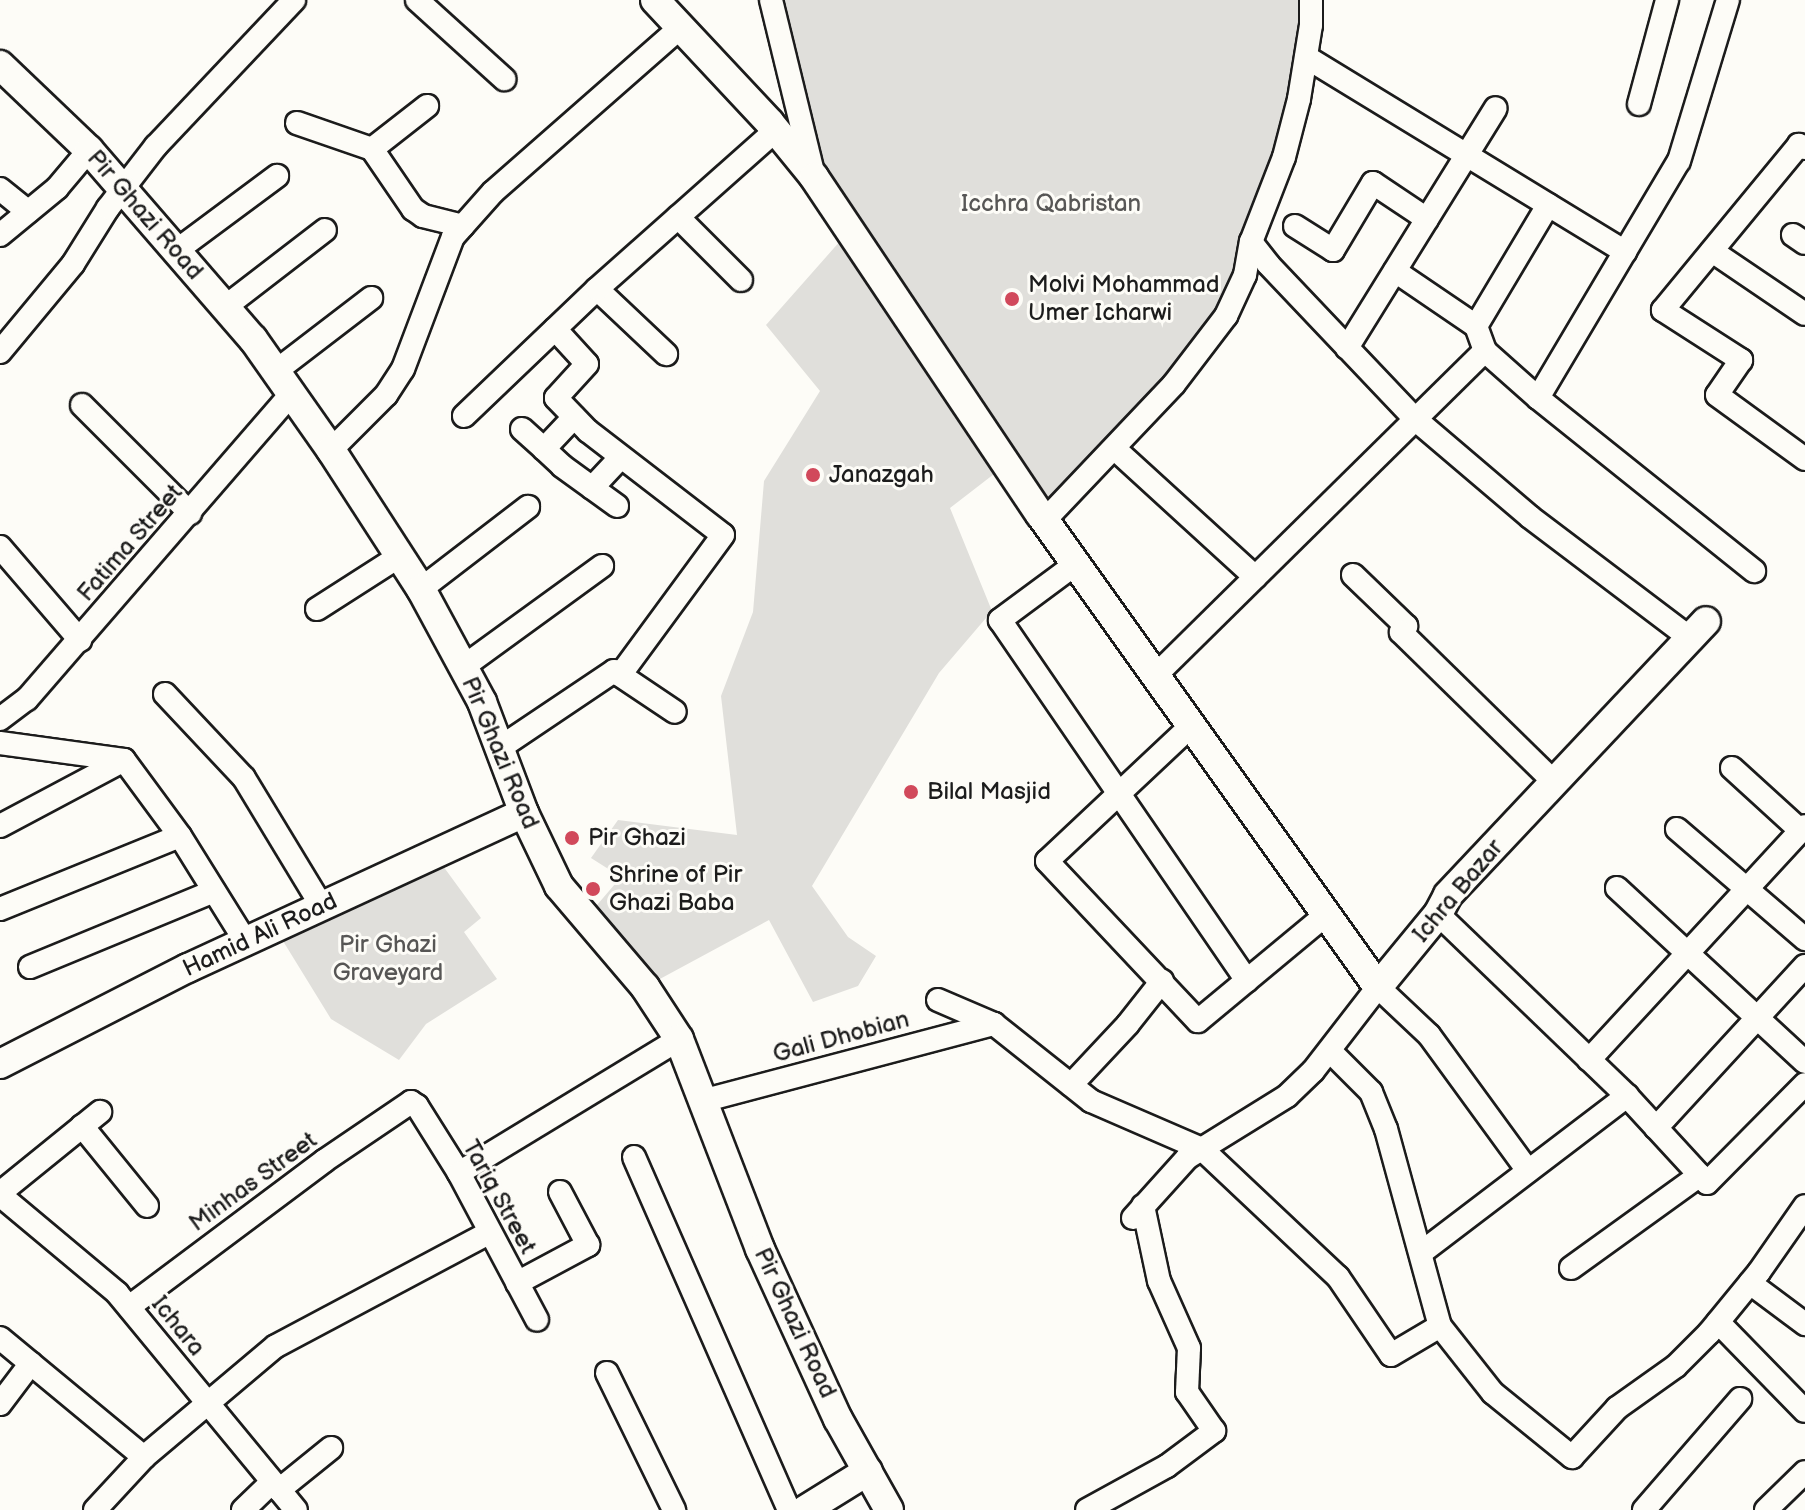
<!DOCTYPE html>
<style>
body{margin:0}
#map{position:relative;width:1805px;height:1510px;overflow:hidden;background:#fdfcf7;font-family:"Balsamiq Sans",sans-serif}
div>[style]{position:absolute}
.green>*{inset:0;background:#e0dfdb}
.roads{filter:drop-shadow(2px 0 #1c1c1c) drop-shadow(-2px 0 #1c1c1c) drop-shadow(0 2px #1c1c1c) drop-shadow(0 -2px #1c1c1c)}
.minor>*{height:22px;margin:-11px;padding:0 11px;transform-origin:11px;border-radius:11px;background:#fdfcf7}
.tertiary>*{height:28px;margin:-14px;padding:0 14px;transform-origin:14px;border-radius:14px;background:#fdfcf7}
.dots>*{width:22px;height:22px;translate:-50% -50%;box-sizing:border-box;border:4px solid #fdfcf7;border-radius:50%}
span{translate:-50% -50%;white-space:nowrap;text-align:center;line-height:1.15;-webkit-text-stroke:6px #fdfcf7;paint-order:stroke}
.park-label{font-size:24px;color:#575655}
.street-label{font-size:24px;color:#1c1c1c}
.poi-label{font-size:24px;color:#1c1c1c}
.left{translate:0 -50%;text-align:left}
</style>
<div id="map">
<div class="green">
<div style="clip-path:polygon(771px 0,1311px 0,1311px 25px,1235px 296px,1045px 520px,1007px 464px,950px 508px,992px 611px,939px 673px,812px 886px,848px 937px,876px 956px,858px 986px,813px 1002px,769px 920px,645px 987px,585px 919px,621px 877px,591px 858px,618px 820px,737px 835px,721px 696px,753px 612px,764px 481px,820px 391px,766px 325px,849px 231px,814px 177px)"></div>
<div style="clip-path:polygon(435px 855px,481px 918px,464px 932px,497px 979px,426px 1024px,399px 1060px,331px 1019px,275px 928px)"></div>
</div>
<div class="roads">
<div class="minor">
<div style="left:417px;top:0;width:118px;rotate:42.2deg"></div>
<div style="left:771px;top:0;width:177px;rotate:76.3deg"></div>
<div style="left:1306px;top:57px;width:374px;rotate:31.4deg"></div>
<div style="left:1639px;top:104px;width:108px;rotate:-74.9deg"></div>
<div style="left:297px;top:123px;width:79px;rotate:19.1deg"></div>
<div style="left:372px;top:149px;width:73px;rotate:55.7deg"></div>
<div style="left:413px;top:209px;width:12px;rotate:35deg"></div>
<div style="left:423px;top:216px;width:41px;rotate:14deg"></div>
<div style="left:1805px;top:148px;width:7px;rotate:-153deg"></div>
<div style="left:1799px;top:145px;width:214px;rotate:129.5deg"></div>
<div style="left:1663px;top:310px;width:93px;rotate:32.7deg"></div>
<div style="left:1741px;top:360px;width:42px;rotate:124.4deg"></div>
<div style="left:1717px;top:395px;width:109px;rotate:36deg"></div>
<div style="left:372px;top:149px;width:70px;rotate:-38deg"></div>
<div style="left:0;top:189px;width:36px;rotate:39deg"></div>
<div style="left:678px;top:217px;width:89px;rotate:45deg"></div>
<div style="left:1295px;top:226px;width:45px;rotate:32.3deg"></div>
<div style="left:1333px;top:250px;width:78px;rotate:-59.2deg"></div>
<div style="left:1373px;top:183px;width:65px;rotate:33.7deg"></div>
<div style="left:0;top:235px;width:74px;rotate:-39.5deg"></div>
<div style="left:57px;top:188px;width:50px;rotate:-49.9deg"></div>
<div style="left:1793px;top:235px;width:14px;rotate:34deg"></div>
<div style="left:1251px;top:242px;width:28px;rotate:52deg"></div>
<div style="left:1268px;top:264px;width:214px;rotate:46.5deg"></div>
<div style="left:1415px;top:419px;width:151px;rotate:40.4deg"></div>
<div style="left:1530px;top:517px;width:201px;rotate:37.1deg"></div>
<div style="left:176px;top:251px;width:126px;rotate:-36.6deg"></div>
<div style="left:1712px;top:251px;width:112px;rotate:34.1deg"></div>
<div style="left:1395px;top:271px;width:98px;rotate:34.2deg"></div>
<div style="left:1476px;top:326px;width:27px;rotate:70deg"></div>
<div style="left:1485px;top:351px;width:71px;rotate:41.6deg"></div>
<div style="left:1538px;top:398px;width:277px;rotate:38.7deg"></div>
<div style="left:597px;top:289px;width:95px;rotate:43.3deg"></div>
<div style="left:225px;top:307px;width:126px;rotate:-37.6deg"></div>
<div style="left:1476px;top:326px;width:141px;rotate:-59.2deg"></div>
<div style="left:555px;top:329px;width:47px;rotate:47.6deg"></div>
<div style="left:587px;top:364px;width:46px;rotate:132.4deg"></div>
<div style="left:556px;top:398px;width:46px;rotate:45.9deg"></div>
<div style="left:588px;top:431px;width:170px;rotate:37.6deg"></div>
<div style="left:723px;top:535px;width:174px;rotate:126.3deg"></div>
<div style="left:1347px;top:348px;width:282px;rotate:-58.2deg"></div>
<div style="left:0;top:352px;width:114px;rotate:-50.3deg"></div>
<div style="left:73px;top:264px;width:66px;rotate:-58deg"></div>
<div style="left:108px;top:208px;width:78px;rotate:-52.3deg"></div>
<div style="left:156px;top:146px;width:201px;rotate:-46.6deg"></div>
<div style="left:276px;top:371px;width:120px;rotate:-37.5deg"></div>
<div style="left:1538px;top:398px;width:276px;rotate:-59.3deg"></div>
<div style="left:1679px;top:161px;width:168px;rotate:-73.1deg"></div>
<div style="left:82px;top:405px;width:153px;rotate:45deg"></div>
<div style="left:464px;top:416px;width:184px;rotate:-43.7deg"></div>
<div style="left:597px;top:289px;width:239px;rotate:-41.6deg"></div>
<div style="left:522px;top:429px;width:30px;rotate:42deg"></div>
<div style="left:544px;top:449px;width:44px;rotate:-46.8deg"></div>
<div style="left:544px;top:449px;width:25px;rotate:43deg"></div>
<div style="left:562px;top:466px;width:68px;rotate:36deg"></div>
<div style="left:1115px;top:449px;width:190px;rotate:42.4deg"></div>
<div style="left:331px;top:450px;width:78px;rotate:-45deg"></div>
<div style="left:386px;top:395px;width:31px;rotate:-57deg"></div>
<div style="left:403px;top:369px;width:141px;rotate:-69.3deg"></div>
<div style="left:453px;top:237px;width:60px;rotate:-48.4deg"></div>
<div style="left:493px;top:192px;width:252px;rotate:-41.3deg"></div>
<div style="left:592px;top:488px;width:42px;rotate:-46.9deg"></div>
<div style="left:1045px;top:520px;width:187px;rotate:-46.5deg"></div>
<div style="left:1174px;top:384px;width:86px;rotate:-52.6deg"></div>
<div style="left:1226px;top:316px;width:45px;rotate:-65.1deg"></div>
<div style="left:1245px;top:275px;width:34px;rotate:-80deg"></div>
<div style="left:1251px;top:242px;width:91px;rotate:-68.8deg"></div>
<div style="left:1284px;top:157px;width:60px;rotate:-75.5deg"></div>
<div style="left:1299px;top:99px;width:75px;rotate:-80.8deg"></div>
<div style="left:1311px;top:25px;width:25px;rotate:-90deg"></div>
<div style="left:0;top:547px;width:123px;rotate:49.3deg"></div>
<div style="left:1077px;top:563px;width:96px;rotate:143.5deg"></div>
<div style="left:1000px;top:620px;width:437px;rotate:55.6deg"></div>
<div style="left:1353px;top:575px;width:74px;rotate:43.9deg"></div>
<div style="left:1406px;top:626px;width:8px;rotate:130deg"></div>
<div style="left:1401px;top:632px;width:216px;rotate:44.4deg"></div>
<div style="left:421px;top:589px;width:135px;rotate:-37.5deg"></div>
<div style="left:317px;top:609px;width:96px;rotate:-32.7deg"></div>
<div style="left:463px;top:667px;width:172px;rotate:-36deg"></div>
<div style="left:1158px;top:673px;width:459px;rotate:-44.6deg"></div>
<div style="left:165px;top:694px;width:115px;rotate:46.8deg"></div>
<div style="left:244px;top:778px;width:151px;rotate:58.8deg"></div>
<div style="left:0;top:719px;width:34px;rotate:-37deg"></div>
<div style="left:27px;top:699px;width:405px;rotate:-49.1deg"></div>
<div style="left:1193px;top:724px;width:200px;rotate:136.8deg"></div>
<div style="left:1047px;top:861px;width:220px;rotate:46.7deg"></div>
<div style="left:1198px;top:1021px;width:168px;rotate:-39.7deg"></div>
<div style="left:0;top:743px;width:125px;rotate:7.8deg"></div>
<div style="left:501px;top:747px;width:136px;rotate:-33.9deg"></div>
<div style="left:614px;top:671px;width:73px;rotate:33.9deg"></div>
<div style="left:1732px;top:768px;width:93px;rotate:42.4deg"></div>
<div style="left:0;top:826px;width:140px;rotate:-28deg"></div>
<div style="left:124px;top:760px;width:94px;rotate:53.6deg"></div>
<div style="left:1677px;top:829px;width:169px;rotate:40.7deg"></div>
<div style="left:1617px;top:888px;width:256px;rotate:42.8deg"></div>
<div style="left:0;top:909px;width:194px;rotate:-22.1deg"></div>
<div style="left:180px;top:836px;width:125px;rotate:58.1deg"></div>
<div style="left:1438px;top:914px;width:262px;rotate:43.9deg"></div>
<div style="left:1627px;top:1096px;width:118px;rotate:47.4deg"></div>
<div style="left:1707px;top:1183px;width:139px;rotate:-45.3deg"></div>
<div style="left:30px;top:967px;width:199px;rotate:-22.4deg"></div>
<div style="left:938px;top:1000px;width:61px;rotate:23.2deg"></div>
<div style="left:994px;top:1024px;width:124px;rotate:38.4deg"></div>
<div style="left:1091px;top:1101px;width:121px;rotate:23.4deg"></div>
<div style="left:1202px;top:1149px;width:187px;rotate:43.3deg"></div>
<div style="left:1338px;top:1277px;width:94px;rotate:55.8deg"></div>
<div style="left:1391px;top:1355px;width:57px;rotate:-30.6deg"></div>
<div style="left:1330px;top:1051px;width:58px;rotate:45deg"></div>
<div style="left:1371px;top:1092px;width:40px;rotate:68deg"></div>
<div style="left:1386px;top:1129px;width:204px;rotate:74.7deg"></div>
<div style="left:1440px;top:1326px;width:85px;rotate:51.7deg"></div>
<div style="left:1493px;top:1393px;width:102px;rotate:39deg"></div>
<div style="left:1572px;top:1457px;width:67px;rotate:-47.4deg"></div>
<div style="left:1617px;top:1408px;width:72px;rotate:-35.4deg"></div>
<div style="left:1676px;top:1366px;width:47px;rotate:-45deg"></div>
<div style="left:1709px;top:1333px;width:79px;rotate:-50.7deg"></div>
<div style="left:1759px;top:1272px;width:80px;rotate:-55.1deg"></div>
<div style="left:1589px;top:1060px;width:318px;rotate:-47.3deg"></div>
<div style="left:1071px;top:1085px;width:83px;rotate:-46.9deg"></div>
<div style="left:1128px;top:1024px;width:55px;rotate:-51.7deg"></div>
<div style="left:702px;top:1101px;width:302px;rotate:-14.8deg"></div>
<div style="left:82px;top:1126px;width:103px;rotate:50.9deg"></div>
<div style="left:1656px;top:1128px;width:220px;rotate:-47.4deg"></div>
<div style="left:634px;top:1157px;width:386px;rotate:66.3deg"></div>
<div style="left:459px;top:1173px;width:258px;rotate:-31.3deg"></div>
<div style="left:0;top:1193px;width:129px;rotate:-39deg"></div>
<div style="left:0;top:1195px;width:153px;rotate:39.9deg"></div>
<div style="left:117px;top:1293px;width:281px;rotate:50.5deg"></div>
<div style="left:1133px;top:1218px;width:81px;rotate:-48deg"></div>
<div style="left:1187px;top:1158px;width:118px;rotate:-31.8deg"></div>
<div style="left:1287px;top:1096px;width:36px;rotate:-44deg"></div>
<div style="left:1313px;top:1071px;width:106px;rotate:-52.3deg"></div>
<div style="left:1378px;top:987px;width:70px;rotate:43.3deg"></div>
<div style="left:1429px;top:1035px;width:168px;rotate:53.9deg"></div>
<div style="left:1422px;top:1252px;width:258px;rotate:-37.3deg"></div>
<div style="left:1571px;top:1268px;width:159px;rotate:-35.8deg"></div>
<div style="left:517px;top:1283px;width:81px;rotate:-28.2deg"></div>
<div style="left:588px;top:1245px;width:60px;rotate:-117.8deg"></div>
<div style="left:1750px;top:1283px;width:69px;rotate:36.7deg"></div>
<div style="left:129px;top:1307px;width:244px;rotate:-36.8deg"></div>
<div style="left:324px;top:1161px;width:105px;rotate:-34.1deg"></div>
<div style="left:411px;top:1102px;width:7px;rotate:34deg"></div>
<div style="left:417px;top:1106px;width:79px;rotate:57.9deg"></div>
<div style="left:459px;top:1173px;width:166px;rotate:62deg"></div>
<div style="left:1718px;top:1322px;width:124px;rotate:45.7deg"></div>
<div style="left:0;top:1338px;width:187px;rotate:39.6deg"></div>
<div style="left:607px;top:1373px;width:153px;rotate:63.9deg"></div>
<div style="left:0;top:1404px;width:51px;rotate:-52.9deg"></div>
<div style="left:279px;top:1490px;width:67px;rotate:-38.9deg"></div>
<div style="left:95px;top:1510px;width:72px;rotate:-47.2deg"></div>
<div style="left:144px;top:1457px;width:172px;rotate:-40.1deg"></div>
<div style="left:276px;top:1346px;width:242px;rotate:-28deg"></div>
<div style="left:243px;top:1510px;width:40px;rotate:-44deg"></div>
<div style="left:1087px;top:1510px;width:91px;rotate:-28.8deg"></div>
<div style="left:1167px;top:1466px;width:59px;rotate:-36.7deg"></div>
<div style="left:1214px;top:1431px;width:47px;rotate:-124.7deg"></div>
<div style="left:1187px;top:1392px;width:44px;rotate:-87.4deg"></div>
<div style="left:1189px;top:1348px;width:73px;rotate:-114.1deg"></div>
<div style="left:1159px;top:1281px;width:77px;rotate:-102deg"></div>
<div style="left:1644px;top:1510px;width:147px;rotate:-49.1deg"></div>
<div style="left:1766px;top:1510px;width:54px;rotate:-44.3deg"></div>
</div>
<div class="tertiary">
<div style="left:655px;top:0;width:168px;rotate:46.9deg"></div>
<div style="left:770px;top:123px;width:70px;rotate:50.8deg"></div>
<div style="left:814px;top:177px;width:406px;rotate:56.2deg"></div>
<div style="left:1040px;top:514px;width:581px;rotate:54.45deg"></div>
<div style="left:1378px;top:987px;width:94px;rotate:-50.6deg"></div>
<div style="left:1438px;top:914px;width:21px;rotate:-62deg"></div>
<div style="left:1448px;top:895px;width:376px;rotate:-46.7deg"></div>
<div style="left:0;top:65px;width:123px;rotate:43.7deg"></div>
<div style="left:89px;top:150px;width:250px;rotate:49.1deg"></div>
<div style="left:253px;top:339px;width:136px;rotate:54.9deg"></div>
<div style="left:331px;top:450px;width:166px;rotate:57.1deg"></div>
<div style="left:421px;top:589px;width:128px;rotate:61.6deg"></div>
<div style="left:482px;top:702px;width:119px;rotate:69.3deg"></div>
<div style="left:524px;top:813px;width:81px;rotate:64.4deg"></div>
<div style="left:559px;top:886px;width:133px;rotate:49.6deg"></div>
<div style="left:645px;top:987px;width:62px;rotate:56.8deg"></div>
<div style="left:679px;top:1039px;width:225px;rotate:68.9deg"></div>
<div style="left:760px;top:1249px;width:187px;rotate:65.4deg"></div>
<div style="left:838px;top:1419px;width:104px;rotate:60.7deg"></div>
<div style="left:0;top:1064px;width:211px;rotate:-27.1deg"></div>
<div style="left:188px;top:968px;width:370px;rotate:-24.8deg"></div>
<div style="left:805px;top:1510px;width:74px;rotate:-31.8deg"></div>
</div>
</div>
<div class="dots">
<div style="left:1012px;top:299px;background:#d1495b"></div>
<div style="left:813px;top:475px;background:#d1495b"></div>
<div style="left:911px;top:792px;background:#d1495b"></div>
<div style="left:572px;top:838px;background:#d1495b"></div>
<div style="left:593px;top:889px;background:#d1495b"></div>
</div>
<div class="park-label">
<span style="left:1051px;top:204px">Icchra Qabristan</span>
<span style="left:388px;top:959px">Pir Ghazi<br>Graveyard</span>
</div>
<div class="street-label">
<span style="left:145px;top:215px;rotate:49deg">Pir Ghazi Road</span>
<span style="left:130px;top:543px;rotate:-49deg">Fatima Street</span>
<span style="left:500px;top:753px;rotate:67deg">Pir Ghazi Road</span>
<span style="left:1458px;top:891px;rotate:-50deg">Ichra Bazar</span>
<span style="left:260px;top:935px;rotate:-25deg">Hamid Ali Road</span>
<span style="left:841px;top:1037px;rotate:-15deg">Gali Dhobian</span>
<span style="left:253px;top:1182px;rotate:-36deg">Minhas Street</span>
<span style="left:499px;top:1197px;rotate:61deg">Tariq Street</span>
<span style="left:795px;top:1323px;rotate:65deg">Pir Ghazi Road</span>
<span style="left:178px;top:1326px;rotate:51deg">Ichara</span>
</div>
<div class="poi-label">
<span class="left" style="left:1028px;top:299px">Molvi Mohammad<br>Umer Icharwi</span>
<span class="left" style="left:829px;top:475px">Janazgah</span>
<span class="left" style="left:927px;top:792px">Bilal Masjid</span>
<span class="left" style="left:588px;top:838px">Pir Ghazi</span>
<span class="left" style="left:609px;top:889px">Shrine of Pir<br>Ghazi Baba</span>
</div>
</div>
